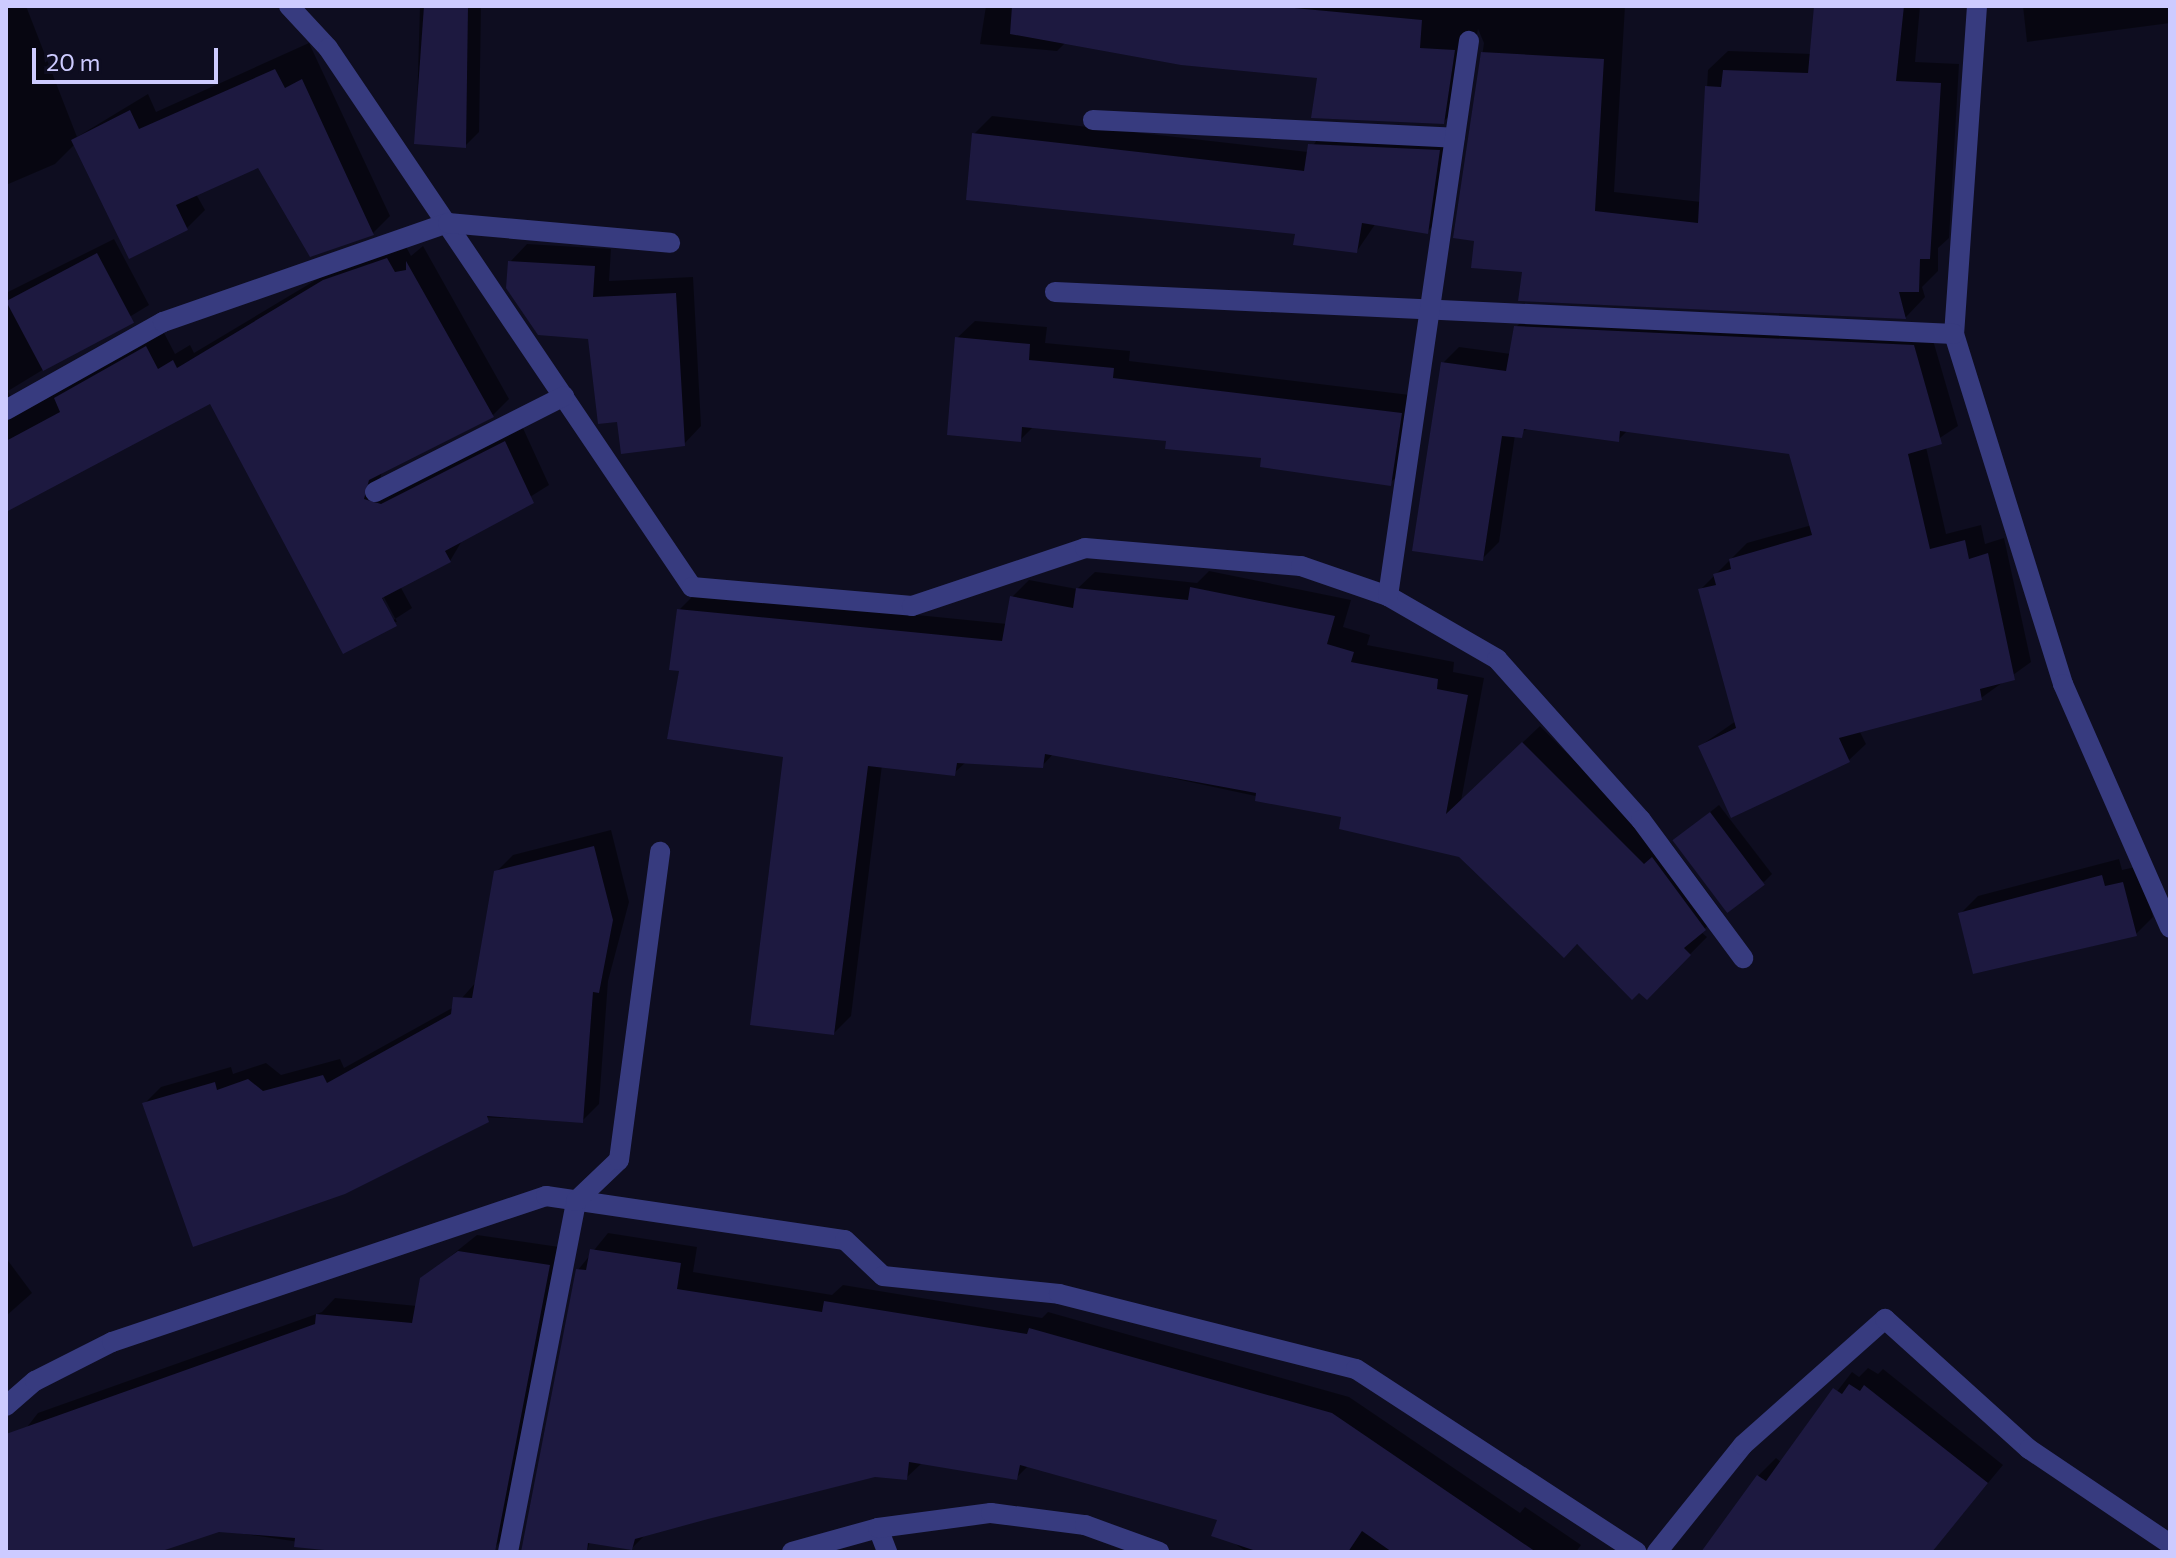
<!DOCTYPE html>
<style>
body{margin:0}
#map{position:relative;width:2176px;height:1558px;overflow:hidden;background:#0e0d20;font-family:Commissioner,sans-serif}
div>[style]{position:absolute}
.shadow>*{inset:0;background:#0007}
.building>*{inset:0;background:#1d1940;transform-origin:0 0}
.minor>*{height:20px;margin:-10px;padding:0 10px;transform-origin:10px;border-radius:10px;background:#373b7f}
span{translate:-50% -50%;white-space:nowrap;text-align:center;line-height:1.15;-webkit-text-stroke:6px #0e0d20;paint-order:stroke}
.frame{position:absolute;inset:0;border:8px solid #cdcbff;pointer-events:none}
.scale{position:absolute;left:32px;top:48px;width:186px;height:36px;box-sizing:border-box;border:4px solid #cdcbff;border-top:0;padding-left:10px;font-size:24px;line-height:28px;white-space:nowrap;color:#cdcbff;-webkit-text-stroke:6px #0e0d20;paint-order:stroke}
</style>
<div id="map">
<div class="shadow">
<div style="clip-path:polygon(6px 6px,26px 6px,77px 137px,148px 94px,156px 112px,309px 43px,390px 216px,373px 233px,259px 165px,196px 194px,205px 210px,187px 228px,129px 256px,75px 144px,55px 164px,6px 185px)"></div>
<div style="clip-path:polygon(420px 6px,481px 6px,479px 132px,465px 146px,416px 143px)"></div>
<div style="clip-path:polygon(986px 6px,1625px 6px,1614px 192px,1701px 202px,1708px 70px,1728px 51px,1812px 54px,1817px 6px,1920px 6px,1915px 62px,1959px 64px,1949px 238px,1938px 248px,1938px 271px,1922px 287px,1925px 297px,1906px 317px,1520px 299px,1525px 270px,1476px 240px,1456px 236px,1484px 43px,1478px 29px,1463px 103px,1443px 122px,1319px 76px,1067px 41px,1057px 51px,980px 44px)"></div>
<div style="clip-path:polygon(2023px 6px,2170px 6px,2170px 23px,2027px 42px)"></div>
<div style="clip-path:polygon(992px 116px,1308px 152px,1327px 127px,1456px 133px,1445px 214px,1427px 232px,1376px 223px,1357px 251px,974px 134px)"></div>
<div style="clip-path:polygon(evenodd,114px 239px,149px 305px,8px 391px,15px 405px,30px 406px,163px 331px,175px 354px,190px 345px,194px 353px,341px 265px,404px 243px,411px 256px,423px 246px,509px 399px,493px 415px,382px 472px,379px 482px,399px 488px,522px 426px,549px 485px,463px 539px,450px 561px,400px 586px,412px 608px,344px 652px,211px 401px,6px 511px,6px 293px,114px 239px,379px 588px,397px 622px,392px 622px,379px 588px)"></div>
<div style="clip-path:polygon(527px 244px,611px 249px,609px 281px,693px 277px,701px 426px,684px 444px,618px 419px,590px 337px,510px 262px)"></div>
<div style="clip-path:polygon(1532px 311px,1930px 330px,1958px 426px,1926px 447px,1946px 534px,1981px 525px,1985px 544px,2004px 538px,2031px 662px,1981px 698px,1859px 730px,1866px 744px,1849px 760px,1732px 815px,1700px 746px,1736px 721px,1700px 590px,1747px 543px,1812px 525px,1791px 452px,1628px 430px,1618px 440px,1530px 428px,1515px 435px,1499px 542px,1482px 559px,1443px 363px,1459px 347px,1511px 354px,1516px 327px)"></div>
<div style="clip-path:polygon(975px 321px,1047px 327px,1045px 343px,1130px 351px,1129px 361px,1418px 396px,1408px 466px,1390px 483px,1168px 439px,1034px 426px,1020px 440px,957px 338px)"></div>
<div style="clip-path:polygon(1209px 571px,1351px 600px,1343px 627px,1370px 635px,1367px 645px,1454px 662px,1453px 672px,1484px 678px,1461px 801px,1540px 726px,1662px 849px,1670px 842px,1722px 912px,1701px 932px,1707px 937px,1647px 998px,1460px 855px,1344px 815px,1167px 777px,1168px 771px,1054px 753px,1042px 766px,966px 762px,954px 773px,882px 765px,851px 1016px,834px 1033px,785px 755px,681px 669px,679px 610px,696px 593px,1007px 624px,1012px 597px,1029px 580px,1077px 589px,1095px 572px,1197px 583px)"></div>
<div style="clip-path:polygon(1719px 805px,1772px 874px,1764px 882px,1684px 833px)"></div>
<div style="clip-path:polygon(611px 830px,629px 902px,608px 981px,599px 1104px,582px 1121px,144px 1104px,161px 1087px,231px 1067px,233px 1074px,266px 1063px,281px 1075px,340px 1059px,344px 1068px,454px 1007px,477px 981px,496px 872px,513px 855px)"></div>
<div style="clip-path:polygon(2119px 859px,2122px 870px,2140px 866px,2153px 917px,2136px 934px,1960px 914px,1978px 896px)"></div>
<div style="clip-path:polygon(608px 1233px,697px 1247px,693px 1272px,832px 1295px,843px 1285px,1042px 1318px,1048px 1312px,1349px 1397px,1520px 1513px,1525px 1507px,1581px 1545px,1576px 1552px,1247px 1552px,1215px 1530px,1219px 1519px,1028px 1466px,1016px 1478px,923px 1462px,906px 1478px,836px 1472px,646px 1534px,632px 1548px,590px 1541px,587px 1552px,523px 1552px,578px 1270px)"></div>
<div style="clip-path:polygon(477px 1235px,566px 1248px,512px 1530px,495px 1547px,366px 1552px,218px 1530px,157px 1552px,6px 1552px,6px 1454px,38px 1413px,322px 1312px,335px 1298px,417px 1306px,422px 1279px)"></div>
<div style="clip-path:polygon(6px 1258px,32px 1293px,6px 1316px)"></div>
<div style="clip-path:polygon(1868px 1368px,1878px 1374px,1883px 1369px,2003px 1465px,1933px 1549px,1725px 1552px,1758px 1476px,1776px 1458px,1782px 1463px,1852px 1372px,1859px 1377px)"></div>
</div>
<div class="building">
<div style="clip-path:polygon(424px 6px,468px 6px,466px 148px,414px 144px)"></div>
<div style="clip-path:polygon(1012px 6px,1273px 6px,1422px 20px,1420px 48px,1455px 50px,1444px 124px,1311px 118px,1317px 78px,1181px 65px,1010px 34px)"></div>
<div style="clip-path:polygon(1814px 6px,1904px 6px,1896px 81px,1941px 83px,1930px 259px,1920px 259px,1919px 292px,1899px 292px,1906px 319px,1518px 301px,1522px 272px,1471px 268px,1474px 241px,1453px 238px,1481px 52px,1604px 59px,1595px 211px,1698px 223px,1705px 86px,1721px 87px,1723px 70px,1808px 73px)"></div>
<div style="clip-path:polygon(275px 69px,285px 88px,302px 79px,374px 235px,310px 257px,258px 168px,176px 205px,188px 230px,129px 259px,71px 140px,130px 110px,139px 129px)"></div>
<div style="clip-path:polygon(972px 133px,1304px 171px,1308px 144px,1440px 150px,1428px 234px,1362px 223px,1357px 253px,1293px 245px,1295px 234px,966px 200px)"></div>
<div style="left:97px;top:253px;width:79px;height:103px;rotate:62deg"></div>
<div style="clip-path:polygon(387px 258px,395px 272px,406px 270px,406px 261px,494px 417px,369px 480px,364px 499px,381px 504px,505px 441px,534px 503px,445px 551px,451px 562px,382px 598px,397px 626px,343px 654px,210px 404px,6px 512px,6px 441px,60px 412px,54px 398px,146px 346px,158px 369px,173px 360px,177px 368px,323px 280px)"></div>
<div style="clip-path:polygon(508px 261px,595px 266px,593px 297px,676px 293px,685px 446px,621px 454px,617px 422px,598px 424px,588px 339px,538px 335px,506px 288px)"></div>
<div style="clip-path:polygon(1514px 326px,1914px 345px,1942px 444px,1908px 454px,1930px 549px,1965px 540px,1969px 559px,1988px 553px,2015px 680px,1980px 689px,1982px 700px,1839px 738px,1850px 762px,1731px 818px,1698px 746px,1736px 728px,1698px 589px,1716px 585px,1713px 574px,1731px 569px,1729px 559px,1812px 535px,1789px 454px,1620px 431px,1619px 442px,1524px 429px,1522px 438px,1502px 436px,1483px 561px,1412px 551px,1441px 362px,1506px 371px)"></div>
<div style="clip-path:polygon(955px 337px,1030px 344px,1029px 360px,1114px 368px,1113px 378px,1402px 413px,1391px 486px,1260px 467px,1261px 458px,1165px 449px,1166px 441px,1022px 427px,1021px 442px,947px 435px)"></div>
<div style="clip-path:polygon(1190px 587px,1335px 616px,1327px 644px,1354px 652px,1351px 662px,1438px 679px,1437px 689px,1468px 695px,1446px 814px,1522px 742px,1644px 864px,1652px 857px,1706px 930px,1684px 948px,1691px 955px,1647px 1000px,1639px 993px,1632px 1000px,1577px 944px,1564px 958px,1459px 857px,1339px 829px,1341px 817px,1255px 801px,1256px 793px,1045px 754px,1043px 768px,957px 763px,955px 776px,868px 766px,834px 1035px,750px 1025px,783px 757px,667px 739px,679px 671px,669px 670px,677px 609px,1002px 641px,1010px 596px,1073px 608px,1076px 588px,1188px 600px)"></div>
<div style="left:1710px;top:812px;width:91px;height:47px;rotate:53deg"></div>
<div style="clip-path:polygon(594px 846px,613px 920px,599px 993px,593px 992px,583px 1123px,487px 1116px,489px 1122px,345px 1194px,193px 1247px,142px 1103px,215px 1082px,217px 1090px,248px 1079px,263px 1091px,323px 1075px,327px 1083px,451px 1014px,453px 997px,472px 998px,494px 871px)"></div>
<div style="clip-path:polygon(2102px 875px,2105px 886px,2123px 882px,2137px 936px,1973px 974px,1958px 913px)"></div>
<div style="clip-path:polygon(590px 1249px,681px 1263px,677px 1289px,822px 1312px,824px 1301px,1027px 1334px,1029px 1328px,1332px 1413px,1536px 1552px,1392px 1552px,1362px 1531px,1348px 1552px,1259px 1552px,1211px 1536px,1217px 1520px,1020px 1465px,1017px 1480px,909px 1462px,907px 1480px,875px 1477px,708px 1519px,635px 1539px,632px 1550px,588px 1543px,587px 1552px,521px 1552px,576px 1269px,586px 1270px)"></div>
<div style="clip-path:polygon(458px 1251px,550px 1265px,495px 1552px,344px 1552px,294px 1547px,295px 1538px,219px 1532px,159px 1552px,6px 1552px,6px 1434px,315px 1324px,316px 1314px,412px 1323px,420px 1278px)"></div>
<div style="clip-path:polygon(1849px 1384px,1860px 1391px,1864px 1385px,1988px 1483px,1932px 1552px,1701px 1552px,1757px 1475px,1766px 1481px,1833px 1388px,1842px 1394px)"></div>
</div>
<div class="minor">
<div style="left:289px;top:6px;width:57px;rotate:47.1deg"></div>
<div style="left:328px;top:48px;width:650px;rotate:55.97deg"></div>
<div style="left:692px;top:587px;width:221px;rotate:4.9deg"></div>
<div style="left:912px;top:606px;width:182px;rotate:-18.5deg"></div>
<div style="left:1085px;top:548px;width:217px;rotate:4.8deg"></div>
<div style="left:1301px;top:566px;width:92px;rotate:19deg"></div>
<div style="left:1388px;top:596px;width:126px;rotate:30deg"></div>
<div style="left:1497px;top:659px;width:216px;rotate:48.2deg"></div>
<div style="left:1641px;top:820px;width:172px;rotate:53.5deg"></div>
<div style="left:1977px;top:6px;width:329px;rotate:94deg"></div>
<div style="left:1954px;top:334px;width:367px;rotate:72.7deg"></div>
<div style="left:2063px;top:684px;width:266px;rotate:66.3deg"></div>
<div style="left:1093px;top:120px;width:362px;rotate:2.8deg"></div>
<div style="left:1055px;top:292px;width:900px;rotate:2.67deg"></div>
<div style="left:6px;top:410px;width:180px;rotate:-29.3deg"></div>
<div style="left:163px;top:322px;width:302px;rotate:-19.2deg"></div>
<div style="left:448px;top:223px;width:223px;rotate:5.1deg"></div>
<div style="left:375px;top:492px;width:212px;rotate:-26.9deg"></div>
<div style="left:1388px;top:596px;width:561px;rotate:-81.7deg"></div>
<div style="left:6px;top:1406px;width:38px;rotate:-41deg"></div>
<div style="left:35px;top:1381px;width:86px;rotate:-26.9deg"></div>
<div style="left:112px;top:1342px;width:458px;rotate:-18.6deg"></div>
<div style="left:546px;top:1196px;width:302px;rotate:8.4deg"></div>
<div style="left:845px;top:1240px;width:52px;rotate:43.5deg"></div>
<div style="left:883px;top:1276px;width:177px;rotate:5.8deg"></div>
<div style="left:1059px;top:1294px;width:306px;rotate:14.2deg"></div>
<div style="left:1356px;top:1369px;width:335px;rotate:33.1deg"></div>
<div style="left:878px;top:1528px;width:26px;rotate:69deg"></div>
<div style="left:508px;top:1552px;width:358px;rotate:-79deg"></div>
<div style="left:576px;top:1201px;width:59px;rotate:-43.6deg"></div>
<div style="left:619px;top:1160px;width:311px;rotate:-82.4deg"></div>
<div style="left:792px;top:1552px;width:89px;rotate:-15.6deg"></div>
<div style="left:878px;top:1528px;width:114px;rotate:-7.6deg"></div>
<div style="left:991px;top:1513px;width:95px;rotate:7.3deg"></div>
<div style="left:1085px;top:1525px;width:79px;rotate:20deg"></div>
<div style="left:1657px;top:1552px;width:137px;rotate:-51.2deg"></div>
<div style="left:1743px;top:1445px;width:190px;rotate:-41.6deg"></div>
<div style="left:1885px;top:1319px;width:194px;rotate:42.1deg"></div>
<div style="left:2029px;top:1449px;width:170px;rotate:34deg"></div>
</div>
<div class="frame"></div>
<div class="scale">20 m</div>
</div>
